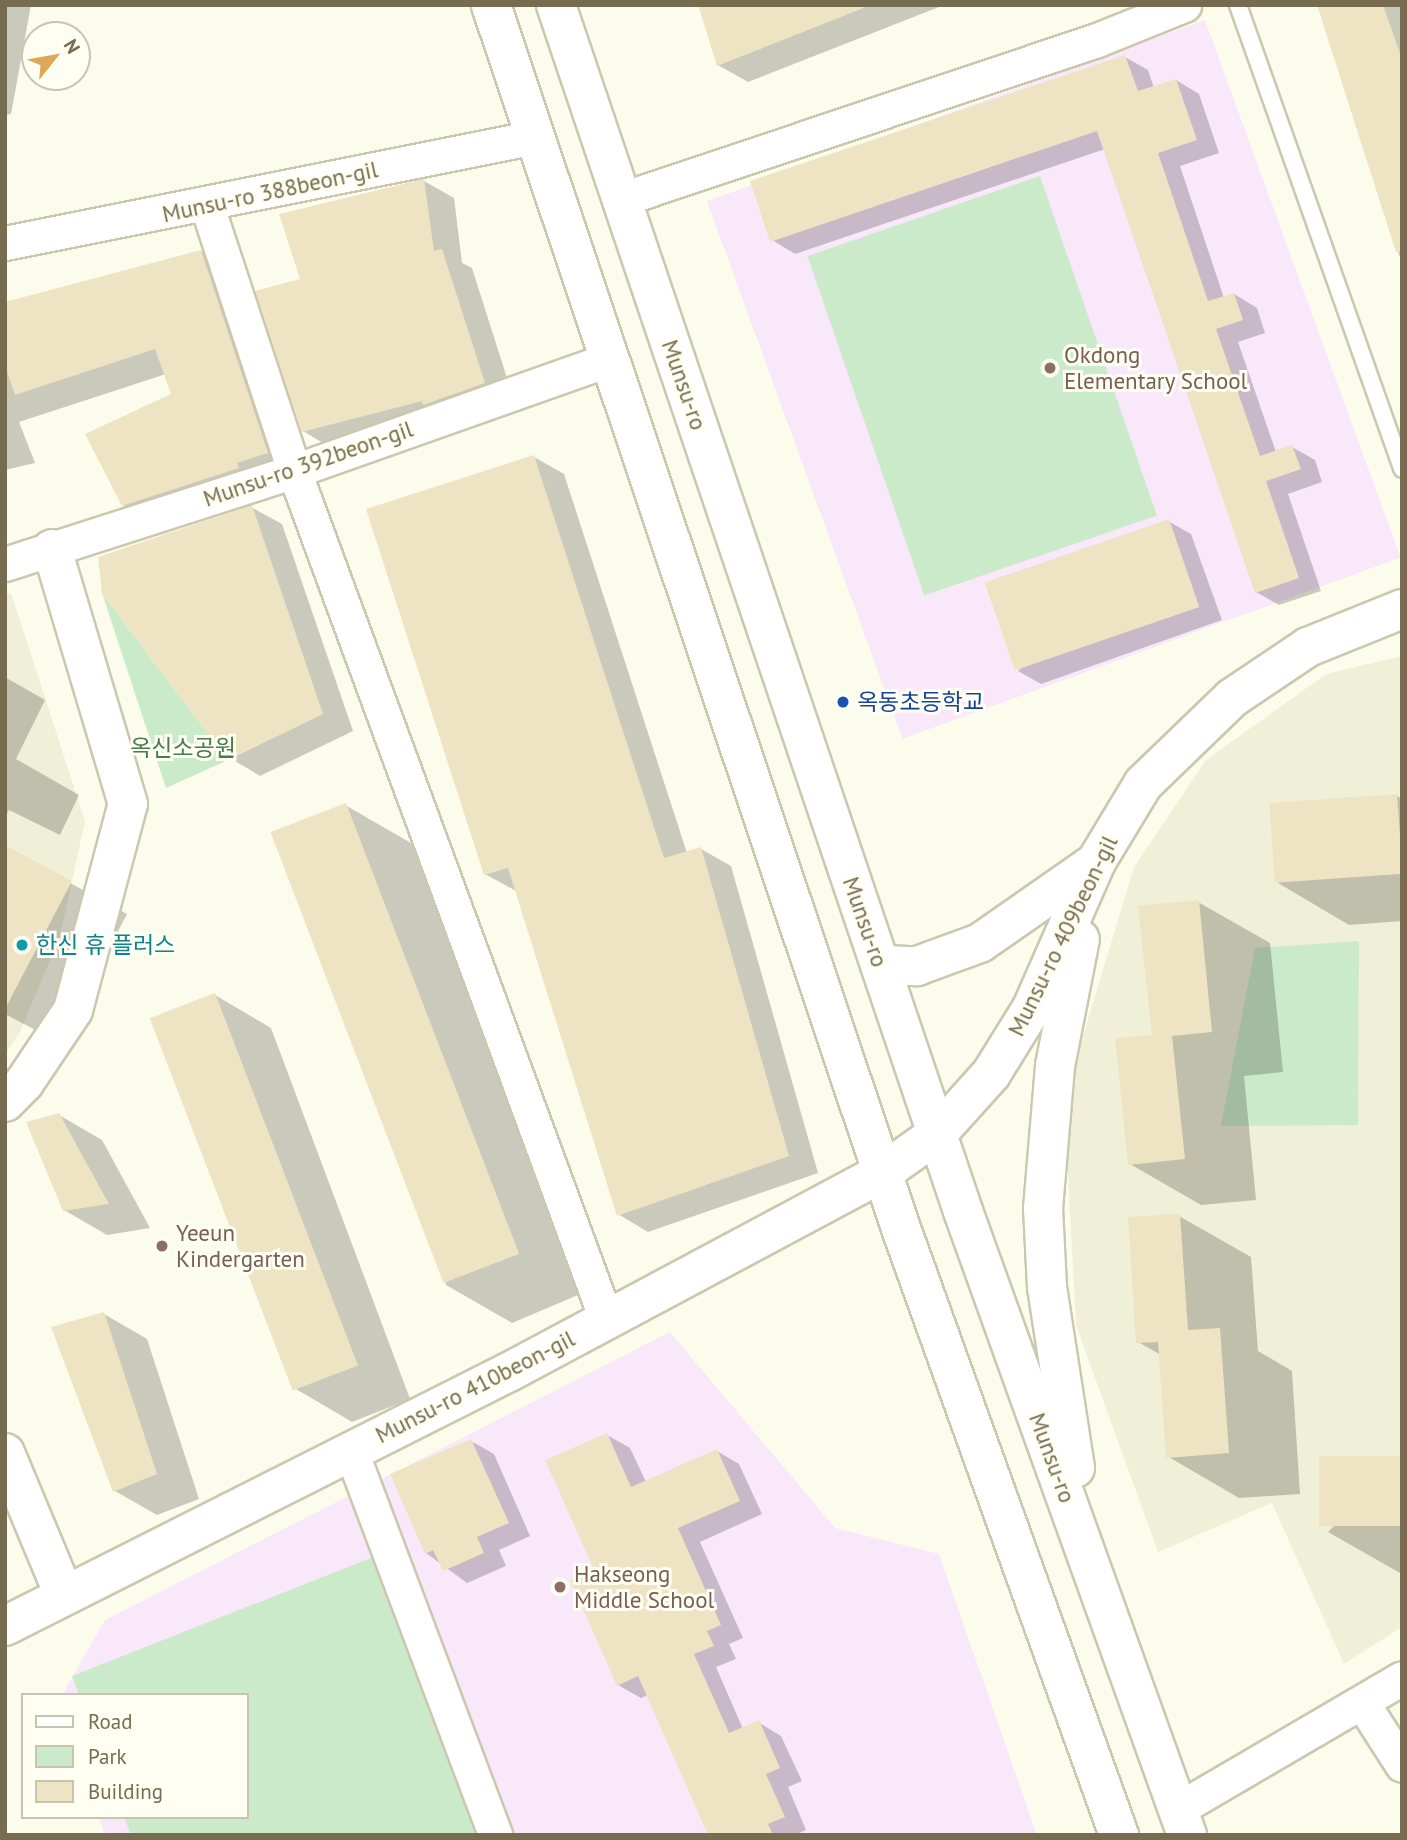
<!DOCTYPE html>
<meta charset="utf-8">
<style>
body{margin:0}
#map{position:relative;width:1407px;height:1840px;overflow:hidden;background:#fcfcec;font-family:"PT Sans","Noto Sans KR",sans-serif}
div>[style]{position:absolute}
.residential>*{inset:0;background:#f0efd8}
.education>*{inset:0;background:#f9e8f9;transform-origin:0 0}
.green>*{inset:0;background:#cbeaca;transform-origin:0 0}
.shadow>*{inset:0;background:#0003}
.building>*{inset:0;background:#eee4c3;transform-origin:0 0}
.roads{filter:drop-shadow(2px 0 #ccc7af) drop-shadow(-2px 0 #ccc7af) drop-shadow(0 2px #ccc7af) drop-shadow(0 -2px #ccc7af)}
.lane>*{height:16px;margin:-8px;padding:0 8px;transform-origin:8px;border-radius:8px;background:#fff}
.street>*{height:33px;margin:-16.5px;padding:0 16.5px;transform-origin:16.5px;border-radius:16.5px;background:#fff}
.secondary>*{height:38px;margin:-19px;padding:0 19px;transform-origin:19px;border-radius:19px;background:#fff}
.dots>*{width:19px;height:19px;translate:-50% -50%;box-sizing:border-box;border:4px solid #fefef3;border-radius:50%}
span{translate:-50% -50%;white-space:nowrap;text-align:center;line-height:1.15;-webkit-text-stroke:6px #fefef3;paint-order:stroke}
.street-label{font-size:23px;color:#776c4f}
.education-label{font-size:23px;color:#785e54}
.left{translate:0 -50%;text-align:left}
.transit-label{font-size:23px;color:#164399}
.park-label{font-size:23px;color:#477c4c}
.culture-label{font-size:23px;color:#0d838f}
.frame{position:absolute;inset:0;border:7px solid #776c4f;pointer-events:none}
.legend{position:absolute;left:21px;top:1693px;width:228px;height:126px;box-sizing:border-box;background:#fefef3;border:2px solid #c8c4b1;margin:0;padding:9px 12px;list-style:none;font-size:21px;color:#776c4f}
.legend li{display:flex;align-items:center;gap:14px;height:35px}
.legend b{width:35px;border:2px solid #c8c4b1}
.north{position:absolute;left:21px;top:21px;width:70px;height:70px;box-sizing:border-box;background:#fefef3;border:2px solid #c8c4b1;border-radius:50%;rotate:59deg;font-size:19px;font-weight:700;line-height:28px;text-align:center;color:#776c4f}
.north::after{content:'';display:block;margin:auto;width:24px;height:32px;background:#dea859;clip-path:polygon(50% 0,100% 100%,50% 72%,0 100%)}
</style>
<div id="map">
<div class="residential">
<div style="clip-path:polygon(11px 593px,85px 821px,60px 936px,20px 1032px,5px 1054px,5px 595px)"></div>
<div style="clip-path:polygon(1402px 656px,1402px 1627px,1344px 1664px,1272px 1503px,1158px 1552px,1076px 1325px,1064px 1099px,1134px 867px,1206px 760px,1326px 674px)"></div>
</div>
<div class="education">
<div style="left:1205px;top:20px;width:572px;height:530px;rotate:70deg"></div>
<div style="clip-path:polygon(670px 1332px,835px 1528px,939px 1554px,1037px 1835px,105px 1835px,99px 1817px,247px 1817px,247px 1695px,62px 1695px,105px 1620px)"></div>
</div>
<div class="green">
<div style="left:1040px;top:176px;width:359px;height:246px;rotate:71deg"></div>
<div style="clip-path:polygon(102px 593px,228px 760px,166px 788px)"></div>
<div style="clip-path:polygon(1359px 941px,1358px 1125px,1221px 1126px,1255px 948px)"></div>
<div style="clip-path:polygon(381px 1554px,486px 1835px,131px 1835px,124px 1817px,247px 1817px,247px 1695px,79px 1695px,72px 1676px)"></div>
</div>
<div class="shadow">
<div style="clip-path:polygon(5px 5px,31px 5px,11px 114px,5px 115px)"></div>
<div style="clip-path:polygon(700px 5px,938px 5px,939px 7px,748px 82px,718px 65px)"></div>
<div style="clip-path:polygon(1319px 5px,1402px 5px,1402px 264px)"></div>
<div style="clip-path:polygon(1125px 57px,1148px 70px,1154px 88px,1176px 80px,1199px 94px,1219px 153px,1180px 166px,1224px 298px,1234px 294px,1257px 308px,1265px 333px,1238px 342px,1276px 452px,1292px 447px,1315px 460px,1322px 482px,1288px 494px,1321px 591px,1279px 605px,1256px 592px,1105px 149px,795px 254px,772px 240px)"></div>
<div style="clip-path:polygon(424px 181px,454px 198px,462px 263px,472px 268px,514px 400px,333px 449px,303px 431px)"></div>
<div style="clip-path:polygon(201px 251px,233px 270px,299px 471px,155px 524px,123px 505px,173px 395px,166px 374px,19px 422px,35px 463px,5px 470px,5px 304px)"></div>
<div style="clip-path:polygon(534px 457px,564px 474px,687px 853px,701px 849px,731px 866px,818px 1173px,648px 1232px,618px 1214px,516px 891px,485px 874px)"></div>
<div style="clip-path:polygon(251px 507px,282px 524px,353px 731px,260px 776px,230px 758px)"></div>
<div style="clip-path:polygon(1168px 521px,1191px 534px,1222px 620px,1041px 684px,1018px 671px)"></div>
<div style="clip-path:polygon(5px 677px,45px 700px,16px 759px,79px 795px,60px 835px,9px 810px,5px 817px)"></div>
<div style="clip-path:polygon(1397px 796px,1402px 799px,1402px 921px,1349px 925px,1278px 883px)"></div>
<div style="clip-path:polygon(345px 805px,411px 843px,585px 1292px,512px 1323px,446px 1285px)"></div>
<div style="clip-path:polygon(17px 854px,127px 914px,60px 1043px,5px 1014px,5px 877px)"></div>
<div style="clip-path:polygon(1198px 902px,1270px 943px,1283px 1072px,1244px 1076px,1256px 1200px,1201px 1205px,1130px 1164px,1154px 1036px)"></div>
<div style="clip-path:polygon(215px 995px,271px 1028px,410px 1399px,352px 1422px,296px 1389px)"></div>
<div style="clip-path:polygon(59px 1115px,102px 1140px,150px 1228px,107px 1235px,64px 1210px)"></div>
<div style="clip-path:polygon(1179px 1216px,1251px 1257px,1258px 1351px,1292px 1371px,1300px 1494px,1239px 1498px,1167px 1456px,1161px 1355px,1138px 1342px)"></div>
<div style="clip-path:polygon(104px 1314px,147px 1339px,199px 1499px,157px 1515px,115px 1491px)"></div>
<div style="clip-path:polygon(607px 1435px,630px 1448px,646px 1482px,717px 1451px,739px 1464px,762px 1514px,700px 1542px,743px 1638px,729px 1644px,736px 1659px,716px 1667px,743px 1729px,758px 1722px,781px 1736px,802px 1781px,788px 1787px,806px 1830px,795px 1835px,710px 1835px,648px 1695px,641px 1698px,618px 1685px,596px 1571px)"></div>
<div style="clip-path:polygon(471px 1441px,494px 1454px,530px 1536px,499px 1550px,506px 1566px,467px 1583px,426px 1553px)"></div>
<div style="clip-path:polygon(1402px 1458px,1402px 1573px,1400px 1573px,1328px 1532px)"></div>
</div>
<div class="building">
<div style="clip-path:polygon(698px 5px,866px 5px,866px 7px,717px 66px)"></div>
<div style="clip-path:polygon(1317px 5px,1383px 5px,1402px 59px,1402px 251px,1396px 252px)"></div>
<div style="clip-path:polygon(1125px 55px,1138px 91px,1176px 79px,1197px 140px,1158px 153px,1208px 301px,1234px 293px,1243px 320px,1216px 329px,1260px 456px,1292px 445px,1301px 469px,1266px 481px,1299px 578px,1255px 593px,1097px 131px,770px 242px,750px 181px)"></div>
<div style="clip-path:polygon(424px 179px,434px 251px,442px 249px,485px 383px,423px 405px,422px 401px,302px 432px,255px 291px,300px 279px,279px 214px)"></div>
<div style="clip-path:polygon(201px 250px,268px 453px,237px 463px,239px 468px,122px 506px,85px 434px,171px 394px,155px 349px,15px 395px,5px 365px,5px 302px)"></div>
<div style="clip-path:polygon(534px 455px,664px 858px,701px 847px,789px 1156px,617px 1216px,508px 868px,484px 875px,366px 509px)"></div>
<div style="clip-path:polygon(252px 505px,323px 714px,228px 760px,102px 593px,98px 557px)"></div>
<div style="left:1169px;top:519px;width:93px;height:195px;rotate:71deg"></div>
<div style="left:1397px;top:794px;width:80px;height:128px;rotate:86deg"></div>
<div style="left:346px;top:803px;width:483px;height:81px;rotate:69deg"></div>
<div style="clip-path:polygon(5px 845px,72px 881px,5px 1009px)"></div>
<div style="clip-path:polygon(1199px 900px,1212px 1032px,1172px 1036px,1185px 1159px,1128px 1165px,1115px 1038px,1152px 1035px,1138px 906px)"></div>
<div style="left:215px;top:993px;width:399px;height:70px;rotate:69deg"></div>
<div style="clip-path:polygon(59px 1113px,109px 1204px,63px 1211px,26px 1122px)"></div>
<div style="clip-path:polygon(1180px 1214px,1188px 1330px,1220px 1328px,1229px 1453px,1166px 1458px,1158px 1342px,1136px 1343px,1128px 1217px)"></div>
<div style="clip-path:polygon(104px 1312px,157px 1474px,113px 1492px,51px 1327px)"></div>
<div style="clip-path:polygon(607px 1433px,631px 1487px,717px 1449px,740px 1501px,678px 1528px,721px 1625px,707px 1631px,714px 1646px,694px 1654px,729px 1733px,759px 1720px,780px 1768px,766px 1774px,785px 1817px,768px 1824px,773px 1835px,708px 1835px,638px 1676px,617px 1686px,570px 1580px,594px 1570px,545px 1460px)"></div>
<div style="clip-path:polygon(471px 1439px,509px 1523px,477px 1537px,484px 1553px,443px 1571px,433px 1550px,425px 1554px,390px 1474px)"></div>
<div style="left:1402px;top:1456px;width:70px;height:83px;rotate:90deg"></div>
</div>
<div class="roads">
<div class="lane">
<div style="left:1238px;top:5px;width:492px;rotate:70.5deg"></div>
</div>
<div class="street">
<div style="left:622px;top:199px;width:501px;rotate:-18.51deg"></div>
<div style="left:1097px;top:40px;width:94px;rotate:-21.9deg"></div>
<div style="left:207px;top:206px;width:279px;rotate:71.8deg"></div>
<div style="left:294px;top:471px;width:904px;rotate:69.8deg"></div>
<div style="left:5px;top:243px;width:540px;rotate:-11.31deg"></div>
<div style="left:5px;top:564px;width:304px;rotate:-17.8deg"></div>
<div style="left:294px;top:471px;width:335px;rotate:-19.5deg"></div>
<div style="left:351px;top:1451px;width:410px;rotate:69.4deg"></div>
<div style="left:1363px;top:1704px;width:72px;rotate:57.4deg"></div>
<div style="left:1178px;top:1809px;width:259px;rotate:-30.3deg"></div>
</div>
<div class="secondary">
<div style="left:491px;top:5px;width:1296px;rotate:71.47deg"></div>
<div style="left:903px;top:1234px;width:639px;rotate:70.23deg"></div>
<div style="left:556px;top:5px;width:1273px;rotate:71.35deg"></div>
<div style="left:963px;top:1211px;width:663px;rotate:70.25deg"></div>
<div style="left:880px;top:965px;width:37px;rotate:2deg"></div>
<div style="left:917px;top:966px;width:67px;rotate:-20.1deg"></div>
<div style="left:980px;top:943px;width:141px;rotate:-34.9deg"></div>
<div style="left:5px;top:1102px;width:27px;rotate:-45deg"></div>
<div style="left:24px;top:1083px;width:88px;rotate:-56.1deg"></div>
<div style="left:73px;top:1010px;width:213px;rotate:-75.1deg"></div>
<div style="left:128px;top:804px;width:266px;rotate:-106.6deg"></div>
<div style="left:5px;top:1453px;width:154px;rotate:67.4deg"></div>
<div style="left:1075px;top:1468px;width:183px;rotate:-98.8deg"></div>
<div style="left:1047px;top:1287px;width:78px;rotate:-92.9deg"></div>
<div style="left:1043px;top:1209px;width:144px;rotate:-85.2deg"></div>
<div style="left:1055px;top:1066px;width:129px;rotate:-78.9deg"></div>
<div style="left:5px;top:1626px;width:564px;rotate:-26.75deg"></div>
<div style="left:509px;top:1372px;width:423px;rotate:-28.1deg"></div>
<div style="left:882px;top:1173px;width:67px;rotate:-35.3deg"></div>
<div style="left:937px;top:1134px;width:81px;rotate:-48deg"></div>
<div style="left:991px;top:1074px;width:78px;rotate:-58.2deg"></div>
<div style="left:1032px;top:1008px;width:159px;rotate:-66.3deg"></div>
<div style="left:1096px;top:862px;width:91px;rotate:-58.9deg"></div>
<div style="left:1143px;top:784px;width:124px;rotate:-44deg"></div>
<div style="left:1232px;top:698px;width:92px;rotate:-33.9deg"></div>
<div style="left:1308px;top:647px;width:101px;rotate:-22deg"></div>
</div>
</div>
<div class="dots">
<div style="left:1050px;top:368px;background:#8d6e63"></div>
<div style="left:843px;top:702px;background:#1a4fb4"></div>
<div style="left:22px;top:945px;background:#0f9aa8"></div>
<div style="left:162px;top:1246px;background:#8d6e63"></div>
<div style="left:560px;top:1587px;background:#8d6e63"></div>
</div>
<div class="street-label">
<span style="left:270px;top:192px;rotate:-12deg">Munsu-ro 388beon-gil</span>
<span style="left:684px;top:385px;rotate:71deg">Munsu-ro</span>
<span style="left:308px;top:464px;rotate:-19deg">Munsu-ro 392beon-gil</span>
<span style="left:865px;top:922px;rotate:71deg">Munsu-ro</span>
<span style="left:1063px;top:936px;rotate:-64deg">Munsu-ro 409beon-gil</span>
<span style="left:475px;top:1387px;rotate:-27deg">Munsu-ro 410beon-gil</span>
<span style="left:1052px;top:1458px;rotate:70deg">Munsu-ro</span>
</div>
<div class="education-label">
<span class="left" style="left:1064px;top:368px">Okdong<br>Elementary School</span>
<span class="left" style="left:176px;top:1246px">Yeeun<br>Kindergarten</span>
<span class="left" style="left:574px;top:1587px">Hakseong<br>Middle School</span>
</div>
<div class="transit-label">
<span class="left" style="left:857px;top:702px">옥동초등학교</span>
</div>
<div class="park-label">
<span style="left:183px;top:748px">옥신소공원</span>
</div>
<div class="culture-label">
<span class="left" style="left:36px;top:945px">한신 휴 플러스</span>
</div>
<div class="frame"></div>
<ul class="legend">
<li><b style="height:9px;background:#fff"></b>Road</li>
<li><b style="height:19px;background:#cbeaca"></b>Park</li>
<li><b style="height:19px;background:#eee4c3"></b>Building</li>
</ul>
<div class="north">N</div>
</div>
